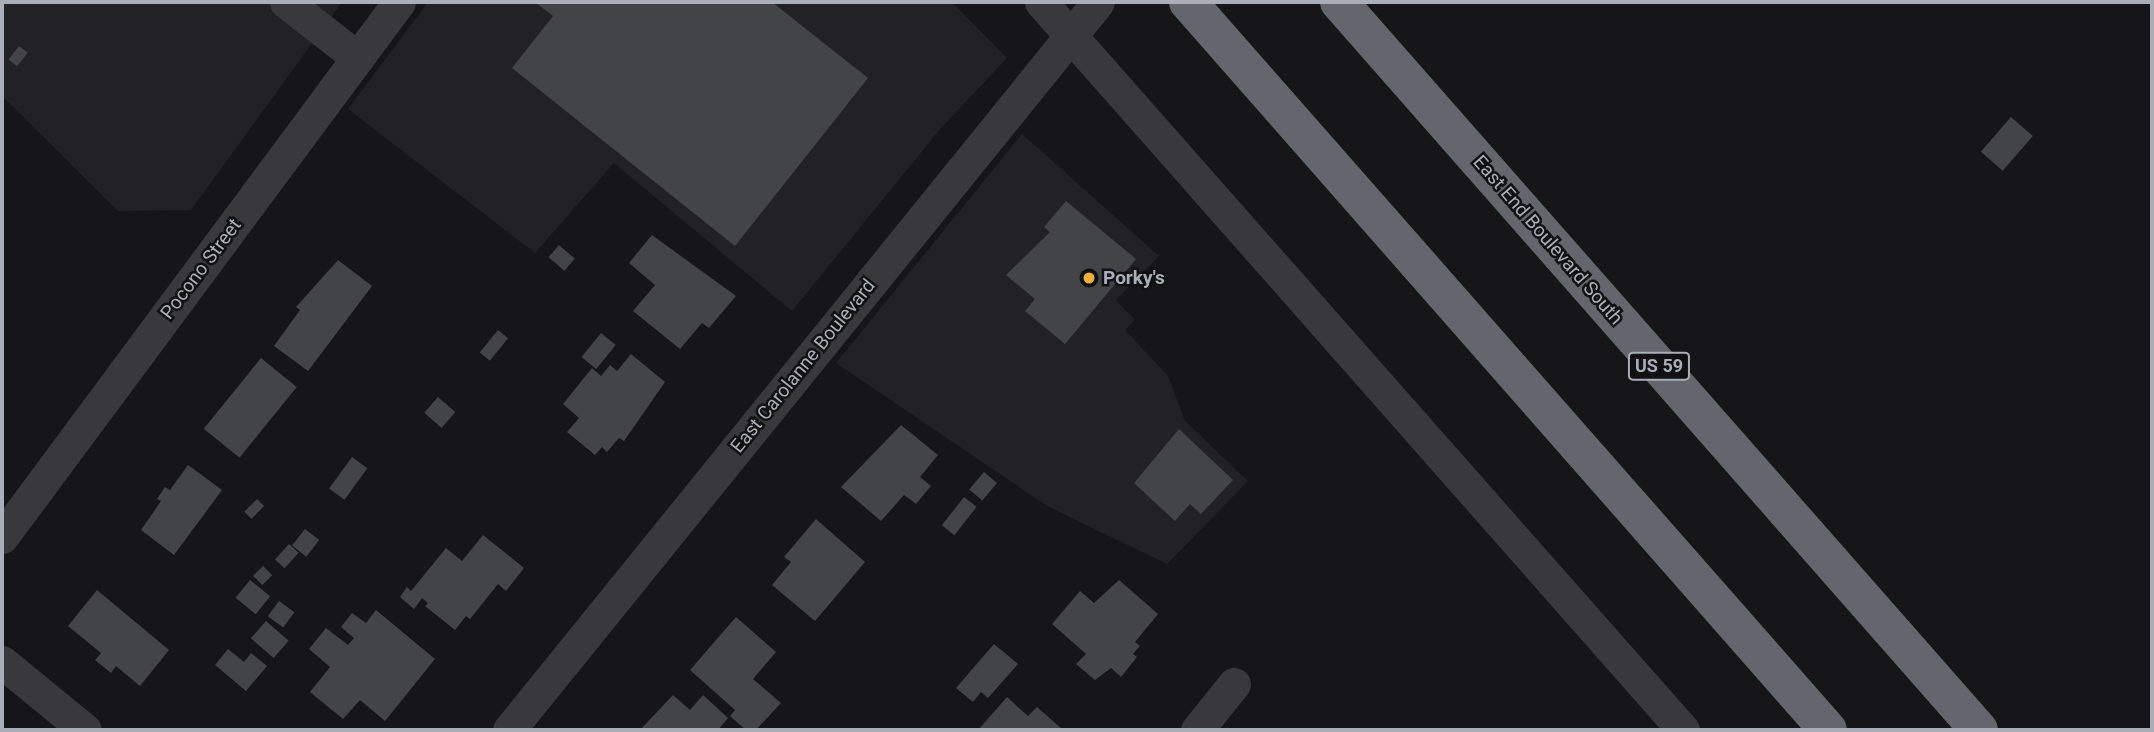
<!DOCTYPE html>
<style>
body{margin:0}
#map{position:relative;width:2154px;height:732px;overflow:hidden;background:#161618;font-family:Roboto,sans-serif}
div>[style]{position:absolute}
.built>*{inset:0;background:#222225}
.building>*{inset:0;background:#434448;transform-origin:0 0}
.minor>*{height:33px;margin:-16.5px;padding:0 16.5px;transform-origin:16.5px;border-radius:16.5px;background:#38383d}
.highway>*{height:38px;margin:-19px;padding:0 19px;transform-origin:19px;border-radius:19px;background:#64666e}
.dots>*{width:19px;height:19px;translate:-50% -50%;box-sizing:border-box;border:4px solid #111113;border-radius:50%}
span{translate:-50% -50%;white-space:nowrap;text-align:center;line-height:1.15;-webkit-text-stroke:5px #111113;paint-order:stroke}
.shield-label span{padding:2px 5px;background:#111113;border:2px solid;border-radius:5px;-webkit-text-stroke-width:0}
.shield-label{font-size:18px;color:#a9aeb8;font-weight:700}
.street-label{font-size:19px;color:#a9aeb8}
.poi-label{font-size:19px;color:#a9aeb8;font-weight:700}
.left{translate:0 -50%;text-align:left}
.frame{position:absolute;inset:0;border:4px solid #a9aeb8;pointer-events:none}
</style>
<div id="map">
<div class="built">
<div style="clip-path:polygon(2px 2px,342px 2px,191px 210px,118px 211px,2px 96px)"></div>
<div style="clip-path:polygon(428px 2px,952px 2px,1007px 58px,941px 128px,792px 311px,614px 163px,535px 253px,348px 109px)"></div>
<div style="clip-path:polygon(1022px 134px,1159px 256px,1116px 300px,1135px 320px,1125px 330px,1168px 376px,1185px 421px,1248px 481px,1167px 564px,1047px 506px,836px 363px)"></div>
</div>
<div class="building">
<div style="clip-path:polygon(535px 2px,772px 2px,868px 78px,735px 246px,512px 68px,553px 16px)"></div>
<div style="left:19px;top:46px;width:11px;height:17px;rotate:38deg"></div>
<div style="left:2011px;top:117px;width:29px;height:46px;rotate:41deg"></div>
<div style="clip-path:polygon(1066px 201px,1136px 259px,1065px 344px,1025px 311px,1035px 299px,1006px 275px,1050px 232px,1044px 227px)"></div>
<div style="clip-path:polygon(652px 235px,736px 296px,709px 328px,702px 323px,680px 349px,633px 311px,655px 285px,629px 263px)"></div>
<div style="left:559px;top:245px;width:21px;height:16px;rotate:41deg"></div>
<div style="clip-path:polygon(338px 260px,372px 286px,308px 371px,274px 346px,300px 310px,296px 307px)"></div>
<div style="left:498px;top:330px;width:13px;height:29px;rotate:39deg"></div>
<div style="left:601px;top:333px;width:19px;height:31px;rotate:39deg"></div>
<div style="clip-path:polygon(631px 354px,665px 382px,624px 441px,619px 438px,607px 452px,602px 447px,595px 455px,567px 432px,579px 418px,563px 404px,592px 368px,601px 376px,610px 365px,617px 371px)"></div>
<div style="left:261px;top:358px;width:46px;height:91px;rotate:39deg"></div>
<div style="left:438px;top:397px;width:23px;height:21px;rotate:41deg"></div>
<div style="clip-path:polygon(901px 425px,938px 455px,920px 477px,931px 486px,916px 504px,904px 495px,881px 521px,841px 487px)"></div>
<div style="clip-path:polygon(1179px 429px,1233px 480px,1201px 514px,1190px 504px,1175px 521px,1134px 483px)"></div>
<div style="left:352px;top:457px;width:19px;height:39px;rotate:36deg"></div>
<div style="clip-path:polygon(188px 465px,222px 490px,174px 555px,141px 530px,161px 501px,157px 499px,165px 487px,170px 490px)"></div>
<div style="left:984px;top:472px;width:17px;height:23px;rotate:40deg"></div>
<div style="left:964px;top:497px;width:16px;height:36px;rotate:38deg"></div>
<div style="left:257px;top:499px;width:10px;height:18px;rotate:45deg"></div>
<div style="clip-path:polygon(816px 519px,865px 562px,815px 621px,772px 585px,791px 562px,784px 557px)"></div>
<div style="left:305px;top:529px;width:18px;height:21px;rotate:38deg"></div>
<div style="clip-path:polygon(483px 535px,524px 568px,506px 591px,498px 584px,470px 619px,466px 616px,455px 630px,425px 606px,428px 603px,422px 598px,414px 609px,400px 597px,407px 587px,411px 591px,446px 548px,462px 561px)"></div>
<div style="left:289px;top:544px;width:13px;height:21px;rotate:42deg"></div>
<div style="left:263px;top:566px;width:13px;height:14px;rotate:45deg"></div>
<div style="left:250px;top:580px;width:26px;height:23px;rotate:39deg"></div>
<div style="clip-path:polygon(1119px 580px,1158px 614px,1135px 642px,1140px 646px,1133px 654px,1137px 657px,1121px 677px,1111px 668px,1095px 680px,1076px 664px,1086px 654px,1052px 624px,1080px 591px,1094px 603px)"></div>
<div style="clip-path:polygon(97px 590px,169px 650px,140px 686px,116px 666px,111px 673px,95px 660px,101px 653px,68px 626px)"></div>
<div style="left:279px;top:601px;width:19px;height:19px;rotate:36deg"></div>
<div style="clip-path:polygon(376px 610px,435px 659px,385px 721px,360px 700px,343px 719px,310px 692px,330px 667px,309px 649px,326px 628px,348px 645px,354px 638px,341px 627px,352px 613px,366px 623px)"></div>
<div style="clip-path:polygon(736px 617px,776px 652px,753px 679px,781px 703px,756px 730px,746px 730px,730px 716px,735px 710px,690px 670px)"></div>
<div style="left:266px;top:621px;width:30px;height:23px;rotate:41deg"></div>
<div style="clip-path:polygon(994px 644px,1018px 664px,988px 698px,981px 692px,973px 702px,956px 688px)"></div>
<div style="clip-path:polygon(228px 649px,244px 662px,251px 653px,267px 666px,246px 691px,215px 665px)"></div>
<div style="clip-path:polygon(673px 695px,690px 710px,703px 695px,728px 718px,718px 730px,640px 730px)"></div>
<div style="clip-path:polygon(1007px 697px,1028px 716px,1037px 707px,1063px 730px,978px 730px)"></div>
</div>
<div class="minor">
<div style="left:286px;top:2px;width:91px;rotate:37.9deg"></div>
<div style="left:1041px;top:2px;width:971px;rotate:48.59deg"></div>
<div style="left:2px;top:537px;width:666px;rotate:-53.42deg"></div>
<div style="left:2px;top:662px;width:107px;rotate:39.3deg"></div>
<div style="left:509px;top:730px;width:936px;rotate:-51.02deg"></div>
<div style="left:1197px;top:730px;width:59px;rotate:-51.2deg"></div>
</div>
<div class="highway">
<div style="left:1188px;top:2px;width:969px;rotate:48.68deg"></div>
<div style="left:1339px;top:2px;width:969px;rotate:48.68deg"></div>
</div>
<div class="dots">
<div style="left:1089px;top:278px;background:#edb03a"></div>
</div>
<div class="shield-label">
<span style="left:1659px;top:366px">US 59</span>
</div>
<div class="street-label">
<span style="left:1548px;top:240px;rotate:49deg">East End Boulevard South</span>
<span style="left:201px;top:269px;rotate:-53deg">Pocono Street</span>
<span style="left:803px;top:366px;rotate:-51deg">East Carolanne Boulevard</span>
</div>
<div class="poi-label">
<span class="left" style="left:1103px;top:278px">Porky's</span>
</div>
<div class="frame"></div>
</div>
